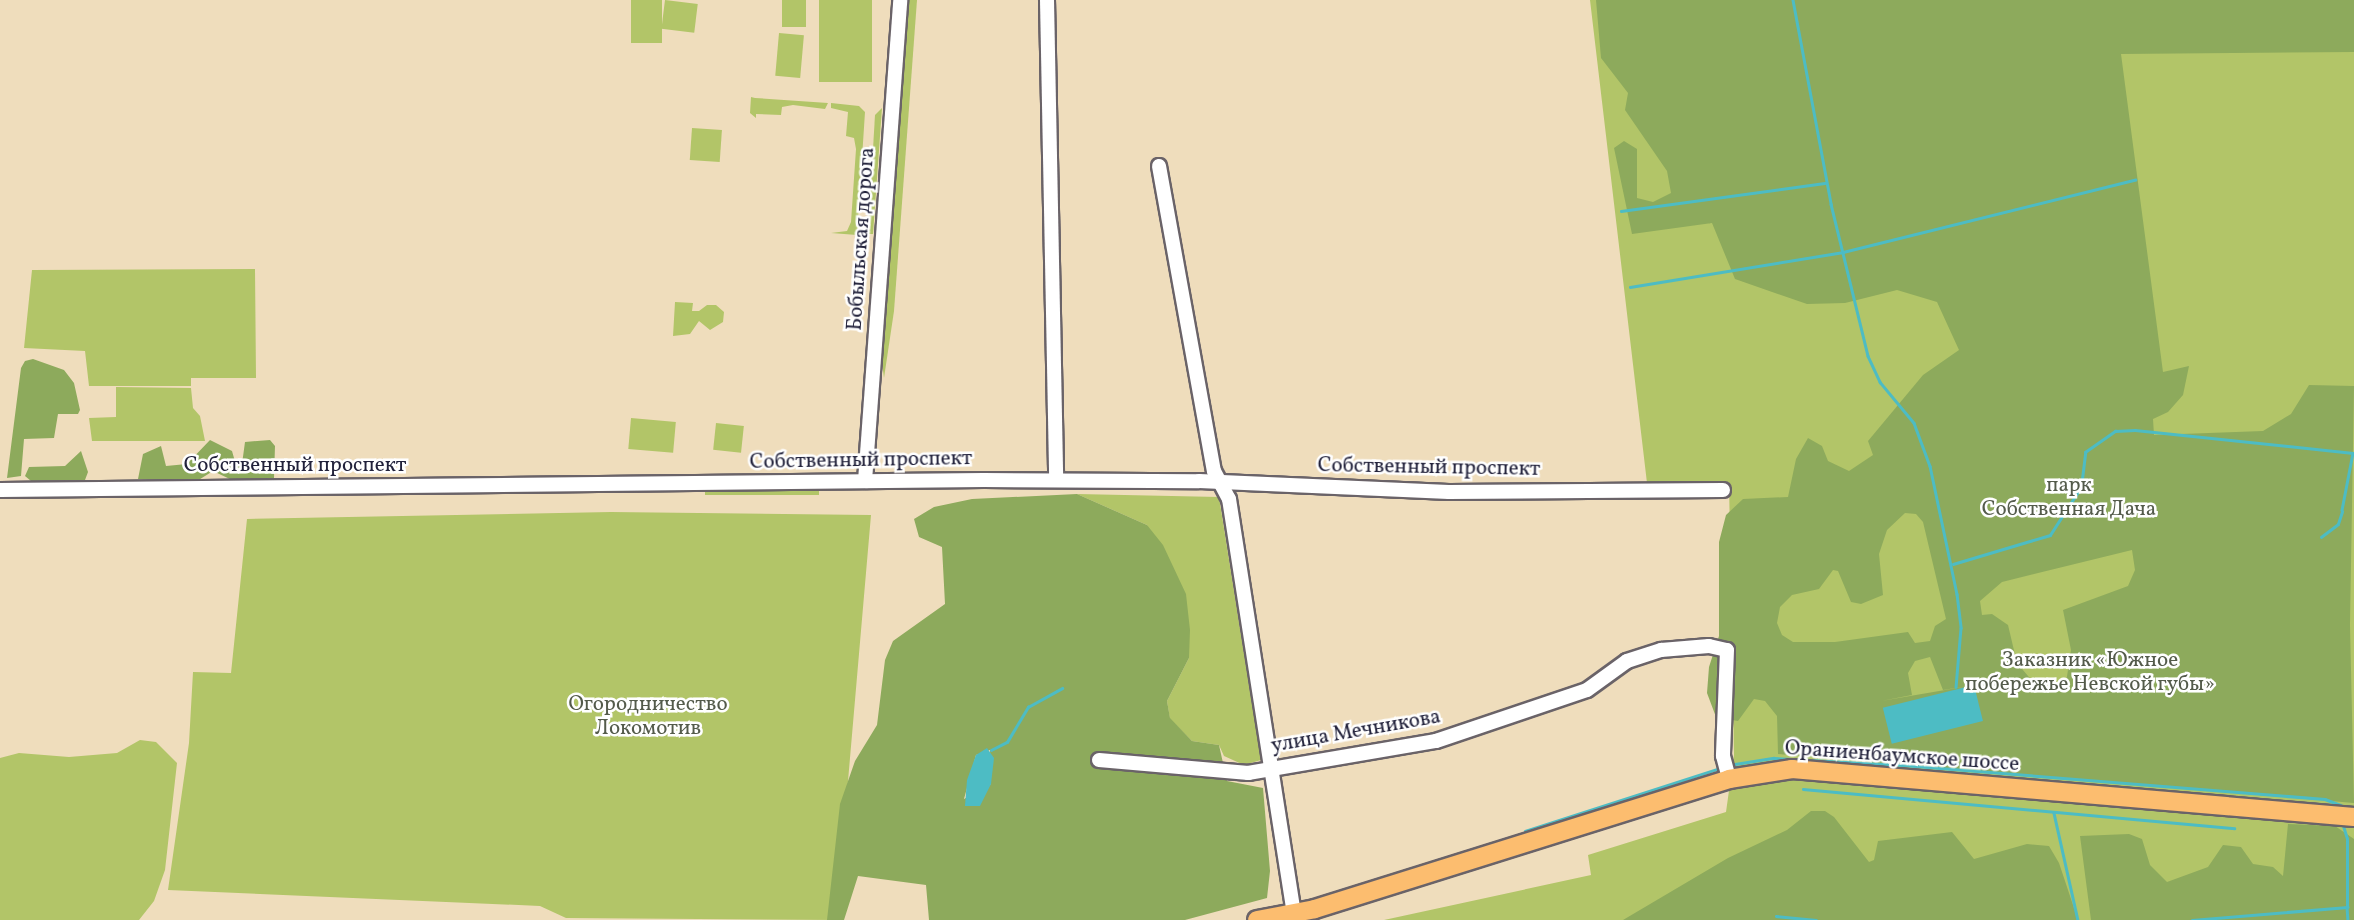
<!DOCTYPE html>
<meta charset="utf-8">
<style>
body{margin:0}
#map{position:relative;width:2354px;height:920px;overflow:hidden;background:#efddbc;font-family:Vollkorn,serif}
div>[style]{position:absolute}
.green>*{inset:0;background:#b2c568;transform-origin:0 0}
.forest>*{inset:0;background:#8daa5c}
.water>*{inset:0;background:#4dbcc4;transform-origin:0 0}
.stream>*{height:2.5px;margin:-1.25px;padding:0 1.25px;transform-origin:1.25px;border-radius:1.25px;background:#4dbcc4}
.roads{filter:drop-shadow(2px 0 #6a6368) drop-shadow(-2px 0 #6a6368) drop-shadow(0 2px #6a6368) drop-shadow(0 -2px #6a6368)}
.minor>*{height:14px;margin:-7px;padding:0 7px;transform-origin:7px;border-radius:7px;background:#fff}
.major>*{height:18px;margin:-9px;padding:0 9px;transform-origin:9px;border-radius:9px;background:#fcbd6f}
span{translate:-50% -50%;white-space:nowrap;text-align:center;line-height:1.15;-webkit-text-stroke:5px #fff;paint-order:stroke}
.street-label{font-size:21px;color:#22223b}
.park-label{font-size:21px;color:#545b4b}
</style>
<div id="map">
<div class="green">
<div style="left:631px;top:0;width:31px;height:43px"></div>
<div style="left:665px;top:0;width:33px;height:29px;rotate:7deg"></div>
<div style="left:782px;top:0;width:24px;height:27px"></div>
<div style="left:819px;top:0;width:53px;height:82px"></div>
<div style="clip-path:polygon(907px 0,917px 0,894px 311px,884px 378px,881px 355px)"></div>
<div style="clip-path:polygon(1590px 0,2354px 0,2354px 920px,1384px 920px,1591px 875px,1588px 855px,1726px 812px,1734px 755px,1729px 482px,1647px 483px)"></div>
<div style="left:779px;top:33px;width:25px;height:43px;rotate:5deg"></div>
<div style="clip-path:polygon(751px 97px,755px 98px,828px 103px,825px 109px,793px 105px,782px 107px,781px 115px,756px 114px,756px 118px,750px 113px)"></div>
<div style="clip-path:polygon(831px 103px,859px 106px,865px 112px,857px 235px,831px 233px,847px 231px,851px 222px,856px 149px,854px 138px,846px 136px,848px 112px,831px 108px)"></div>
<div style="clip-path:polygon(882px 108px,873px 234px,868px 234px,875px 115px)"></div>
<div style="left:692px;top:128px;width:30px;height:32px;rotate:4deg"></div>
<div style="clip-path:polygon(255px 269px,256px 378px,191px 378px,191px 386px,89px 386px,85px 351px,24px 348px,32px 270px)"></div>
<div style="clip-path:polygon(675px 302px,693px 303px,692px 311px,699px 311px,707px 305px,716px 305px,724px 312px,723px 322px,710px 330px,699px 321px,690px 334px,673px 336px)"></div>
<div style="clip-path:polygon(116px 387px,191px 388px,193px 408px,200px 416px,205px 441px,92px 441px,89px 418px,116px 417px)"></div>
<div style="left:631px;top:418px;width:45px;height:31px;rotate:5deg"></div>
<div style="left:716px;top:423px;width:28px;height:27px;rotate:6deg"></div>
<div style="left:819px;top:490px;width:5px;height:114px;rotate:90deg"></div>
<div style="clip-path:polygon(1077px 494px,1219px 497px,1261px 760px,1244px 765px,1224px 756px,1219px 745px,1192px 741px,1170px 719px,1167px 701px,1189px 658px,1147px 525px)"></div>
<div style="clip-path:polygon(611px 512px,871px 515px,836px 920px,566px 918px,540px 906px,168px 890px,189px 743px,193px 672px,231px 673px,247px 519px)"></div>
<div style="clip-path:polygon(140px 740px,156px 742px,177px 763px,165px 870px,154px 901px,139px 920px,0 920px,0 758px,19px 753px,69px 757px,117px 753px)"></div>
</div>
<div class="forest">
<div style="clip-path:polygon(evenodd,1596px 0,2354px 0,2354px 52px,2121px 54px,2163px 372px,2189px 366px,2183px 395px,2168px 412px,2153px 419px,2154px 435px,2263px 431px,2291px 414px,2309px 385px,2354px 386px,2350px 625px,2354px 803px,1778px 754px,1777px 716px,1765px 701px,1754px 699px,1738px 721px,1716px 717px,1707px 693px,1709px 667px,1719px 636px,1719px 542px,1726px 515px,1743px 499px,1788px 497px,1796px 459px,1808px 438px,1822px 446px,1828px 461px,1849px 471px,1873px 455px,1868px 441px,1923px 375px,1959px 350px,1937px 302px,1897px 290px,1845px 303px,1807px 304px,1735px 279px,1712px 223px,1632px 234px,1614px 148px,1624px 141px,1637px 149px,1637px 198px,1653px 202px,1671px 193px,1667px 171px,1625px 110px,1628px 93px,1601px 58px,1596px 0,1905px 513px,1916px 514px,1923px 522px,1946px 619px,1935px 626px,1930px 641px,1915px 643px,1908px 632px,1835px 642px,1793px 642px,1782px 635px,1777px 623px,1780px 607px,1792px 595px,1819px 589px,1833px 570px,1838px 571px,1851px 602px,1861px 604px,1883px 595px,1879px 554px,1887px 530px,1905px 513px,1596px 0,2132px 550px,2135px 570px,2128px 586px,2063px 610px,2071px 650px,2066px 683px,2039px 689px,2017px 663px,2008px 625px,1992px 614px,1982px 615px,1980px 601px,2002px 582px,2132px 550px,1596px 0,1930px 657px,1943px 690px,1974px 685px,1881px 701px,1912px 695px,1908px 673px,1915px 661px,1930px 657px)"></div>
<div style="clip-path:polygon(33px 359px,64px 370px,74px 383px,80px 410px,78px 414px,58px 414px,54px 438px,24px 439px,21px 476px,7px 478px,21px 368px,25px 361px)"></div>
<div style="clip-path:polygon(210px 440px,232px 451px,236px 465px,242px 464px,245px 442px,270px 440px,275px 446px,274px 478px,234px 481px,213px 471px,197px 481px,138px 479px,143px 454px,161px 446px,166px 466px,187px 464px)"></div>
<div style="clip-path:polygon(81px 451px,88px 472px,85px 480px,31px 481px,25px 476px,29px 467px,65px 466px)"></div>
<div style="clip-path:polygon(evenodd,1077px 494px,1147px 525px,1163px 545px,1186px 594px,1190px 630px,1189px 658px,1167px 701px,1170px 718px,1192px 741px,1219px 745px,1227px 781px,1263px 788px,1270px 871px,1267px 898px,1185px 920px,929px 920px,926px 885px,858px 876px,844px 920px,827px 920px,840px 804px,855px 761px,877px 725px,885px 660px,893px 641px,945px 604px,942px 547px,919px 537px,914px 519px,934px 507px,972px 499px,1077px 494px,990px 750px,991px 784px,964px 799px,976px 755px,990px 750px)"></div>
<div style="clip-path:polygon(1811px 811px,1825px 811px,1834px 817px,1869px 862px,1874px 860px,1878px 841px,1952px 832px,1974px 859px,2027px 844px,2049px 846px,2059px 863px,2078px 920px,1623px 920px,1728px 858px,1787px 830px)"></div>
<div style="clip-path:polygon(2288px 824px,2335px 826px,2354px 839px,2354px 920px,2091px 920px,2080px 836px,2129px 834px,2142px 839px,2150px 865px,2167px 882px,2208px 867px,2223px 845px,2241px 847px,2253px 864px,2273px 867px,2283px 876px)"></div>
</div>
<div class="water">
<div style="left:1974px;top:685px;width:37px;height:94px;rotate:76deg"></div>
<div style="clip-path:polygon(987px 748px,994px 758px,991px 784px,980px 806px,965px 806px,967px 780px,976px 755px)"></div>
</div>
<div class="stream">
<div style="left:1793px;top:0;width:208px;rotate:79.4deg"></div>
<div style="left:1831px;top:204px;width:156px;rotate:76.3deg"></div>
<div style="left:1868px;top:356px;width:29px;rotate:65deg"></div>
<div style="left:1880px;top:382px;width:53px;rotate:50.3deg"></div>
<div style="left:1914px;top:423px;width:46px;rotate:69.6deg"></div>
<div style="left:1930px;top:466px;width:131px;rotate:78.1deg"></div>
<div style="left:1957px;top:594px;width:34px;rotate:83deg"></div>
<div style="left:1961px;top:628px;width:59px;rotate:94.8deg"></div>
<div style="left:1621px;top:211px;width:207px;rotate:-7.8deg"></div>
<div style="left:1630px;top:287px;width:216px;rotate:-9.3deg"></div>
<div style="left:1843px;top:252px;width:301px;rotate:-13.9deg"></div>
<div style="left:2321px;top:537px;width:21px;rotate:-37deg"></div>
<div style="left:2338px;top:524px;width:13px;rotate:-72deg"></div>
<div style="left:1953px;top:564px;width:101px;rotate:-16.6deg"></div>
<div style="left:2050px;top:535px;width:57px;rotate:-57.1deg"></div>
<div style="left:2081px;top:487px;width:35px;rotate:-83deg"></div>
<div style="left:2085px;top:452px;width:37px;rotate:-35deg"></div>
<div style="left:2115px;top:431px;width:20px;rotate:-3deg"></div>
<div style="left:2135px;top:430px;width:219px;rotate:6deg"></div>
<div style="left:2353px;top:453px;width:58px;rotate:100.9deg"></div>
<div style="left:991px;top:750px;width:18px;rotate:-27deg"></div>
<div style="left:1007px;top:742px;width:41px;rotate:-59deg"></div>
<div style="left:1028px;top:707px;width:39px;rotate:-29deg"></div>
<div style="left:1735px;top:764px;width:39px;rotate:-9deg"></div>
<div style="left:1774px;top:758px;width:128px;rotate:3.1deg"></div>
<div style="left:1902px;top:765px;width:424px;rotate:4.6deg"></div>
<div style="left:2325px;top:799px;width:17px;rotate:21deg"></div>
<div style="left:1803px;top:789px;width:433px;rotate:5.2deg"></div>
<div style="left:2054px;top:813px;width:110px;rotate:77.4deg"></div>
<div style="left:1525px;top:831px;width:205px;rotate:-17.9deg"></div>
<div style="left:2347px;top:907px;width:13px;rotate:86deg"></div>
<div style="left:1776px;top:916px;width:40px;rotate:5.7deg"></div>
<div style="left:2192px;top:920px;width:156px;rotate:-4.8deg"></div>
<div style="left:2347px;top:907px;width:68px;rotate:-90deg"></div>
<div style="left:2347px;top:839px;width:17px;rotate:-107deg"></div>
</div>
<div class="roads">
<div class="minor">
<div style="left:1047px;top:0;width:480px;rotate:88.9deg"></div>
<div style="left:1159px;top:166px;width:310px;rotate:79.8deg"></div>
<div style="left:1214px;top:471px;width:32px;rotate:62deg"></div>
<div style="left:1229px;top:499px;width:420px;rotate:81.1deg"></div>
<div style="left:865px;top:481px;width:482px;rotate:-85.8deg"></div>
<div style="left:0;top:490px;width:984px;rotate:-0.58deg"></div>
<div style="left:984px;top:480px;width:215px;rotate:0.3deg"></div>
<div style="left:1199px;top:481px;width:250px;rotate:2.5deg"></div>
<div style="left:1449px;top:492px;width:274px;rotate:-0.4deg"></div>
<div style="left:1099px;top:760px;width:150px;rotate:5deg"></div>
<div style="left:1248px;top:773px;width:191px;rotate:-9.7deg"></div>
<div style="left:1436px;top:741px;width:159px;rotate:-18.7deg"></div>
<div style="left:1587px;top:690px;width:49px;rotate:-35.9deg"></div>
<div style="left:1627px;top:661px;width:36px;rotate:-18deg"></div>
<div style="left:1661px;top:650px;width:48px;rotate:-4.8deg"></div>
<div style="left:1709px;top:646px;width:18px;rotate:13deg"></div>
<div style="left:1727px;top:650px;width:106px;rotate:92.2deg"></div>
<div style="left:1723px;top:756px;width:24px;rotate:75deg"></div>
</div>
<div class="major">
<div style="left:1257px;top:920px;width:59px;rotate:-10.7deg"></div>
<div style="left:1315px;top:909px;width:434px;rotate:-17.4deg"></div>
<div style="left:1729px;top:779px;width:64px;rotate:-9deg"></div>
<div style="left:1792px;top:769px;width:564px;rotate:4.88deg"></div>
</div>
</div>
<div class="street-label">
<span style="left:862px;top:239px;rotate:-86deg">Бобыльская дорога</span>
<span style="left:861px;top:461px;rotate:-1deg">Собственный проспект</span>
<span style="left:295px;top:466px">Собственный проспект</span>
<span style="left:1429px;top:468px;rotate:1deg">Собственный проспект</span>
<span style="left:1356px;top:732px;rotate:-10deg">улица Мечникова</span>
<span style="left:1902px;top:757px;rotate:4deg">Ораниенбаумское шоссе</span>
</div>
<div class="park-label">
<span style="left:2069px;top:498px">парк<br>Собственная Дача</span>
<span style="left:2090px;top:673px">Заказник «Южное<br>побережье Невской губы»</span>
<span style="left:648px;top:717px">Огородничество<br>Локомотив</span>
</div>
</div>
